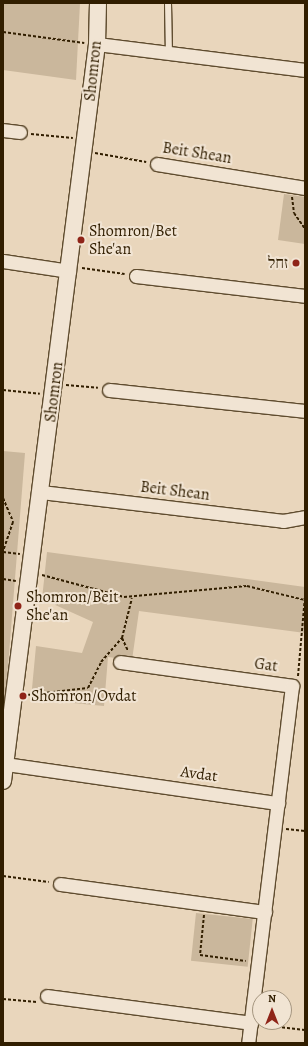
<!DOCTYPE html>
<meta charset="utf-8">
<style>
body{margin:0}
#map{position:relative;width:308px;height:1046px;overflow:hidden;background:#e9d6bc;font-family:Alegreya,"Frank Ruhl Libre",serif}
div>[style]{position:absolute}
.green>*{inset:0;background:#cab79c;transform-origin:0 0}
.path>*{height:2px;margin-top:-1px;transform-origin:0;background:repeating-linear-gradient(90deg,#311e00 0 3px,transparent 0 5px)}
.roads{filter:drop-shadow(1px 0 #5f4c2f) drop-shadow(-1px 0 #5f4c2f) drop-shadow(0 1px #5f4c2f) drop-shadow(0 -1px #5f4c2f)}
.service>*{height:6px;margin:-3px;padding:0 3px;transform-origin:3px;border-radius:3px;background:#f1e4d3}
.minor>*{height:13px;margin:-6.5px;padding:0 6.5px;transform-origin:6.5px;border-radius:6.5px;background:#f1e4d3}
.tertiary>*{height:16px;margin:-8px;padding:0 8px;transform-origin:8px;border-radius:8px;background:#f1e4d3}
.dots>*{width:11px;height:11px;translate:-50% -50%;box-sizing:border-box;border:2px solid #f1e4d3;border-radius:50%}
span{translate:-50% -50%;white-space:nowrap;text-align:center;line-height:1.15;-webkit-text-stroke:4px #f1e4d3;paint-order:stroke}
.street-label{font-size:16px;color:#311e00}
.poi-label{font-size:16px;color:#311e00}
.left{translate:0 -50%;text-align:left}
.right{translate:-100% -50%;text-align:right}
.frame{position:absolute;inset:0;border:4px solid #311e00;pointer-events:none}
.north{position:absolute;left:252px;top:990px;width:40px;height:40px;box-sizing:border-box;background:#f1e4d3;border:1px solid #a4957f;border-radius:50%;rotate:0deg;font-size:11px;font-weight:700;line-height:16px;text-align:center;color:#311e00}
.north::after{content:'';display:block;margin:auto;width:14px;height:18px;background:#8f2418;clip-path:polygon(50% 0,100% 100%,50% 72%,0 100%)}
</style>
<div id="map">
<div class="green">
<div style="clip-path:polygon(3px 3px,80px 3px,76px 80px,3px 70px)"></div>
<div style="clip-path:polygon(284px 194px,305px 197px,305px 244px,278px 240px)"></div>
<div style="clip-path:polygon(3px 451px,25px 453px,3px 729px)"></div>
<div style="clip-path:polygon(47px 552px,305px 587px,305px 633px,139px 611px,132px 660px,108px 657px,104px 706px,31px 699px,36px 646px,82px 653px,93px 622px,42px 599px)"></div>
<div style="left:196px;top:913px;width:57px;height:48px;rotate:6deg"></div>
</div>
<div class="path">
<div style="left:3px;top:32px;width:82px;rotate:7.7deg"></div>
<div style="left:31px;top:134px;width:42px;rotate:5.4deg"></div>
<div style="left:95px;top:153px;width:52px;rotate:10deg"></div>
<div style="left:292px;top:197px;width:16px;rotate:83deg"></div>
<div style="left:294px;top:213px;width:19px;rotate:55deg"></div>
<div style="left:82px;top:268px;width:43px;rotate:7.9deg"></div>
<div style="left:66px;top:385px;width:32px;rotate:5deg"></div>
<div style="left:3px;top:390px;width:37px;rotate:6deg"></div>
<div style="left:3px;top:498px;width:26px;rotate:67deg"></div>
<div style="left:13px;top:522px;width:31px;rotate:109deg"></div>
<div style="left:3px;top:552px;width:17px;rotate:7deg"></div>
<div style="left:42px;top:575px;width:85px;rotate:15deg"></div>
<div style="left:124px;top:597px;width:123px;rotate:-5.1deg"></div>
<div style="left:247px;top:586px;width:60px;rotate:13.6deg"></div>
<div style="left:3px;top:579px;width:13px;rotate:9deg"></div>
<div style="left:122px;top:638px;width:14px;rotate:65deg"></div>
<div style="left:298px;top:676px;width:80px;rotate:-85deg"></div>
<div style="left:27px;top:695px;width:61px;rotate:-6.5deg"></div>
<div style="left:88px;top:688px;width:29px;rotate:-63deg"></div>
<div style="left:101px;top:662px;width:32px;rotate:-49deg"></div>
<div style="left:122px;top:638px;width:41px;rotate:-76deg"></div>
<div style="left:286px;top:829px;width:19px;rotate:6deg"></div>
<div style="left:3px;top:876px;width:46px;rotate:7.4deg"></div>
<div style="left:204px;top:915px;width:40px;rotate:95.7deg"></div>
<div style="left:200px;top:955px;width:46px;rotate:7.4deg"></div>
<div style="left:3px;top:999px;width:34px;rotate:5deg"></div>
<div style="left:262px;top:1025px;width:43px;rotate:6.6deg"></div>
</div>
<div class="roads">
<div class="service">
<div style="left:168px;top:3px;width:50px;rotate:88.9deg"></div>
</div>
<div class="minor">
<div style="left:97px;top:44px;width:210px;rotate:7.1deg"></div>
<div style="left:3px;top:130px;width:17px;rotate:7deg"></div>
<div style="left:157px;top:164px;width:150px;rotate:9.2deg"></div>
<div style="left:3px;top:261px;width:67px;rotate:8.6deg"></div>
<div style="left:136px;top:276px;width:170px;rotate:6.7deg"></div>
<div style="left:109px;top:390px;width:197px;rotate:6.1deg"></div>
<div style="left:41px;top:492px;width:244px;rotate:6.8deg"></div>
<div style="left:283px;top:521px;width:22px;rotate:-10deg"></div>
<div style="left:120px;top:662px;width:174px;rotate:7.9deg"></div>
<div style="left:292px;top:686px;width:360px;rotate:97deg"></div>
<div style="left:6px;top:764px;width:275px;rotate:8.2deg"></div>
<div style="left:60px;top:884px;width:207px;rotate:7.8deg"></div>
<div style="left:47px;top:996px;width:206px;rotate:7.5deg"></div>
</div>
<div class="tertiary">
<div style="left:3px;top:781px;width:743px;rotate:-82.73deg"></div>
<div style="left:97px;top:44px;width:41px;rotate:-88.6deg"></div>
</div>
</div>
<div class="dots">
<div style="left:81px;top:240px;background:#8f2418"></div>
<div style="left:296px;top:263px;background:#8f2418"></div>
<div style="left:18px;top:606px;background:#8f2418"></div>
<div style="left:23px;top:696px;background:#8f2418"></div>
</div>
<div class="street-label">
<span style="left:93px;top:71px;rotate:-84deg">Shomron</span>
<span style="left:197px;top:153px;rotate:9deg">Beit Shean</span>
<span style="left:54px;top:392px;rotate:-83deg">Shomron</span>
<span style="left:175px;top:491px;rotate:7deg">Beit Shean</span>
<span style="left:266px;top:665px;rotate:8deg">Gat</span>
<span style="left:199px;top:774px;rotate:8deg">Avdat</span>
</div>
<div class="poi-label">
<span class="left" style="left:89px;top:240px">Shomron/Bet<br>She'an</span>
<span class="right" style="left:288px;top:263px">זחל</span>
<span class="left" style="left:26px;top:606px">Shomron/Beit<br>She'an</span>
<span class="left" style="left:31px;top:696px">Shomron/Ovdat</span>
</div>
<div class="frame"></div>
<div class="north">N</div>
</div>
